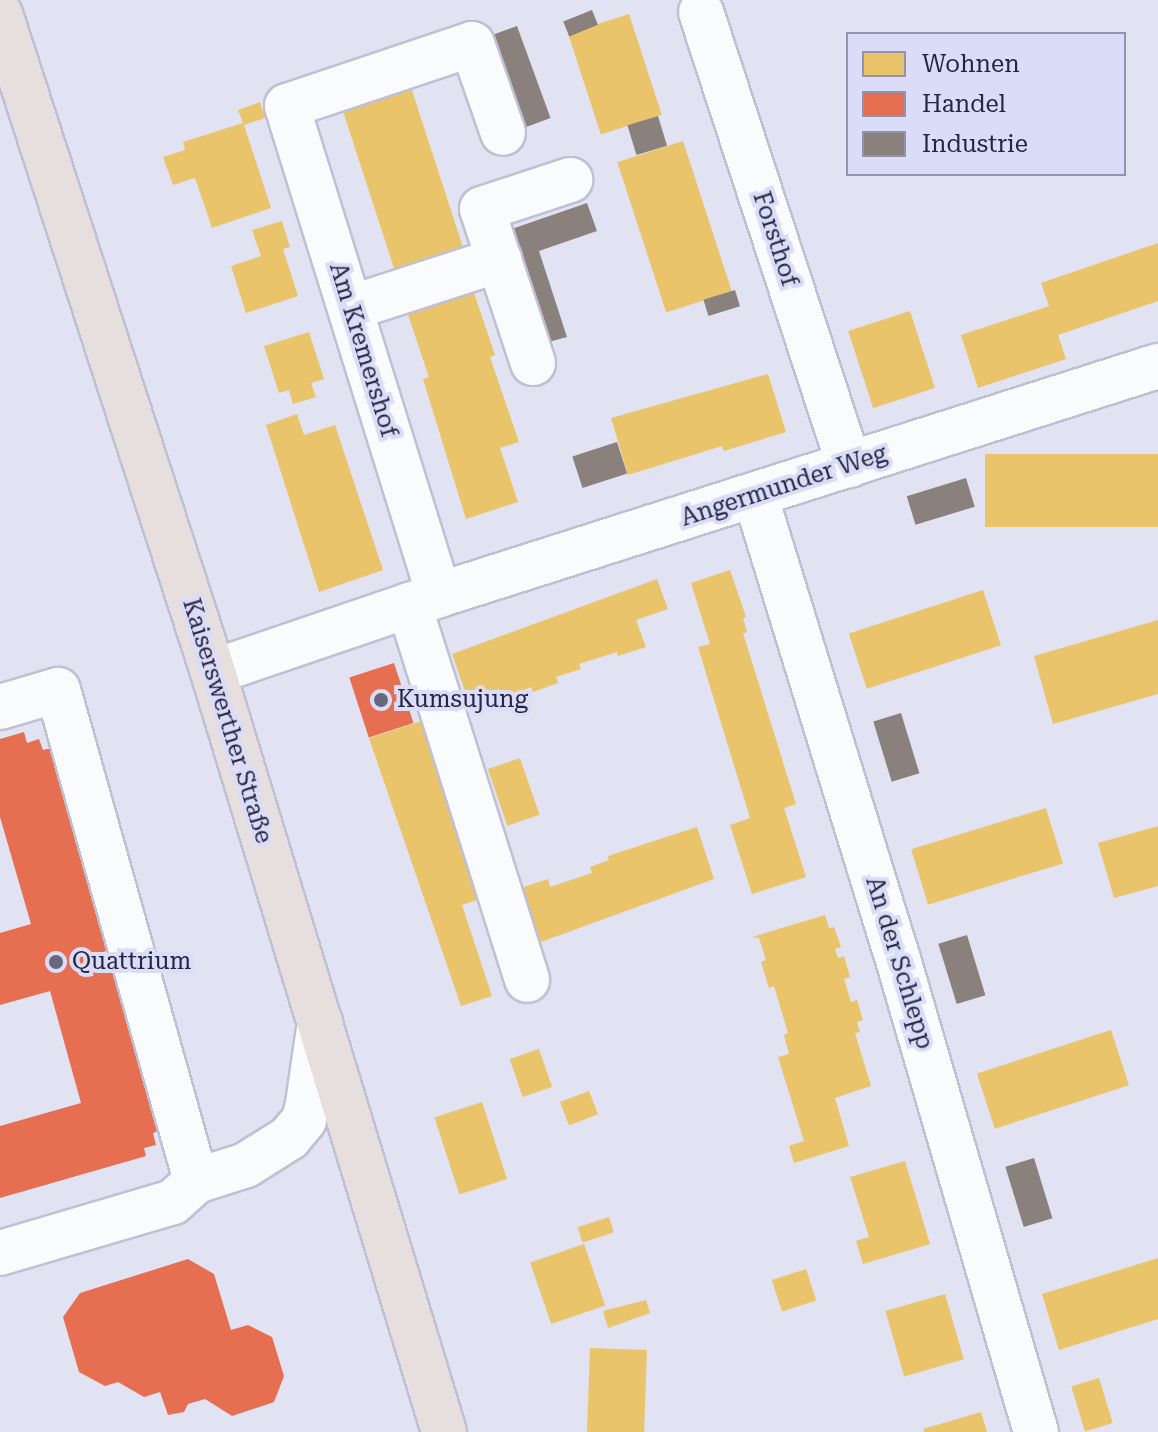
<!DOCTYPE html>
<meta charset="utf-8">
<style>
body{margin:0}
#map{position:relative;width:1158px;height:1432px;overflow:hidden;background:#e1e2f2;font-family:"Roboto Serif",serif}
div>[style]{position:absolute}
.homes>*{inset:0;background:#e9c46a;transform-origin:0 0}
.shops>*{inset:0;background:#e76f51;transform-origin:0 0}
.industry>*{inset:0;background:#8a817c;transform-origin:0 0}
.roads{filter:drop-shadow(2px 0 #bfc0d4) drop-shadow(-2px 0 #bfc0d4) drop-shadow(0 2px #bfc0d4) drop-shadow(0 -2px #bfc0d4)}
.minor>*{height:44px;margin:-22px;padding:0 22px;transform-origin:22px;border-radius:22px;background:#fafbfd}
.major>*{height:44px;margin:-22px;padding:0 22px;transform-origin:22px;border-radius:22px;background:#e6dfde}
.dots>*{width:22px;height:22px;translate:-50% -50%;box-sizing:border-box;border:4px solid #dbdcf8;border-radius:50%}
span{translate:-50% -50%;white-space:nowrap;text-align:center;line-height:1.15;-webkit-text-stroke:8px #dbdcf8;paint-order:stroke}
.street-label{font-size:24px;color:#262640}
.poi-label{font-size:24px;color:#262640}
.left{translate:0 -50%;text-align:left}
.legend{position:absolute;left:846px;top:32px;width:280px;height:144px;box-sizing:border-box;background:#dbdcf8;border:2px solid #9393ae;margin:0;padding:10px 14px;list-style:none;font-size:24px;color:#262640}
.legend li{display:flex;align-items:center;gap:16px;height:40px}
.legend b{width:40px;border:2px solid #9393ae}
</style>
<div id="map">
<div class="homes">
<div style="left:629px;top:14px;width:106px;height:64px;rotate:72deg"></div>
<div style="left:406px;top:72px;width:194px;height:72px;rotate:72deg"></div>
<div style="clip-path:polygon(260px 102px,265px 118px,244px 125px,271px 208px,212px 228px,195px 178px,173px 185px,163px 157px,185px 150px,183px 142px,243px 123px,238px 110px)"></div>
<div style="left:683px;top:141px;width:158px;height:69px;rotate:72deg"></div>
<div style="clip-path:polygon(282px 221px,290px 247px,283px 249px,298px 296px,246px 313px,231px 266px,261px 256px,252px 230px)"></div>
<div style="clip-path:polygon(1158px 243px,1158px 301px,1058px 335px,1066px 359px,978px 388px,961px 335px,1049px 306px,1041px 283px)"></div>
<div style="clip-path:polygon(472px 287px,495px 355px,490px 357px,519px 442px,500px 448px,518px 502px,466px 519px,423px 379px,429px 377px,406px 309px)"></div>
<div style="left:910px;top:311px;width:81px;height:65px;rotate:72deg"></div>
<div style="clip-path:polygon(309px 332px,324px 379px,311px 383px,316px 397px,293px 404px,289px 390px,279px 393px,264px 346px)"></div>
<div style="clip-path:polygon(768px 374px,786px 432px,724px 451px,722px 446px,628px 475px,611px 418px)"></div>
<div style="clip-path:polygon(297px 414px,304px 435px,335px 425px,383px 570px,319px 592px,266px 425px)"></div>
<div style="left:1158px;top:454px;width:73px;height:173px;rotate:90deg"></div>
<div style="clip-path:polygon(730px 570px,746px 617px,743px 618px,747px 632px,743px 633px,796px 804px,784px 808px,806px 877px,752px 894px,730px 825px,750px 818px,698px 647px,710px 644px,691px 583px)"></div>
<div style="clip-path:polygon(657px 579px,668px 609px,636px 620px,646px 647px,618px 656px,617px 652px,579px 664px,581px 669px,556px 677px,558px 683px,533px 692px,531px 687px,472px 711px,452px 654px)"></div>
<div style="left:983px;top:590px;width:58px;height:141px;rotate:72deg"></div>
<div style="clip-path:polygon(1158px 620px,1158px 694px,1053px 724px,1034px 656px)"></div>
<div style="clip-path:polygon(422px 721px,480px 899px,462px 905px,492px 996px,461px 1006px,369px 738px)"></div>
<div style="left:520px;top:758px;width:60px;height:34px;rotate:71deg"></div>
<div style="left:1046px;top:808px;width:58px;height:141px;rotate:73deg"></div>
<div style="clip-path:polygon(1158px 826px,1158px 886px,1114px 898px,1098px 843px)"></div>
<div style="clip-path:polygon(697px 827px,714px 879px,538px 943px,521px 888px,548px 879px,550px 887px,592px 873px,590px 867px,609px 860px,608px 856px)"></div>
<div style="clip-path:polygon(825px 915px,829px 928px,834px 927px,841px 947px,835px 949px,838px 958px,844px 956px,850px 977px,844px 979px,851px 1002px,857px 1000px,863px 1020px,857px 1022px,860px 1032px,855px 1033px,871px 1086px,835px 1098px,849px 1146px,794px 1163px,789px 1146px,804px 1141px,778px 1057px,789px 1054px,784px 1035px,788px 1033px,774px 986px,769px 988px,761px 962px,766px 960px,759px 938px,752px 937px)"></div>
<div style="left:1111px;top:1030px;width:58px;height:141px;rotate:72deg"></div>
<div style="left:539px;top:1049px;width:40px;height:31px;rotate:71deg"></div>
<div style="left:589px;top:1091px;width:25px;height:31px;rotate:69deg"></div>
<div style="left:482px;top:1102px;width:81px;height:50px;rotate:72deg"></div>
<div style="clip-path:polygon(905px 1161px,930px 1244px,863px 1264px,856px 1241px,869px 1237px,850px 1177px)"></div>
<div style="left:609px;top:1217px;width:16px;height:33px;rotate:72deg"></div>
<div style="left:584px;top:1244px;width:65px;height:57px;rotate:71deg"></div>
<div style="clip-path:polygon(1158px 1258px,1158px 1319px,1059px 1350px,1042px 1294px)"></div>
<div style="left:806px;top:1269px;width:33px;height:36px;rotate:72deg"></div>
<div style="left:945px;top:1294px;width:68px;height:62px;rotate:74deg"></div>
<div style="clip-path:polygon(646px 1300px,650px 1313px,608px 1328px,603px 1311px)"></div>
<div style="left:590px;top:1348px;width:57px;height:84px;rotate:2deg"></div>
<div style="left:1099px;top:1378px;width:47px;height:29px;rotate:73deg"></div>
<div style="clip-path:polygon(981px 1412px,987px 1432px,924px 1432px,923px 1429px)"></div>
</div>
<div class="shops">
<div style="left:394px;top:663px;width:63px;height:47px;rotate:72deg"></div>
<div style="clip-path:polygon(24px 732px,27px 743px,39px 739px,43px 750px,52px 748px,161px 1130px,153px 1133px,156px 1145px,144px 1148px,146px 1156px,0 1198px,0 1126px,81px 1103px,50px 991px,0 1005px,0 933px,31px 924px,0 817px,0 739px)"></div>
<div style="clip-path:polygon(188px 1259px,214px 1274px,231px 1330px,248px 1325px,272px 1337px,284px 1376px,274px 1402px,232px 1416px,205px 1399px,188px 1404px,184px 1412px,168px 1415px,160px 1392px,144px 1397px,118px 1382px,105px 1386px,79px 1372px,63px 1317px,80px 1293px)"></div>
</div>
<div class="industry">
<div style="left:592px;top:10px;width:16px;height:31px;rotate:68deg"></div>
<div style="left:517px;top:26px;width:98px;height:31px;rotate:70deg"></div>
<div style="left:658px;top:116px;width:31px;height:32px;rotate:73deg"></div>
<div style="clip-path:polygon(587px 203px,597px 231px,539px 251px,567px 337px,538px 345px,503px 232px)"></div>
<div style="left:735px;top:290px;width:17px;height:33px;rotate:73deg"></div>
<div style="left:617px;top:442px;width:33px;height:47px;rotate:72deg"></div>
<div style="left:966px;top:478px;width:30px;height:62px;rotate:73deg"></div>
<div style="left:901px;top:713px;width:63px;height:29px;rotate:73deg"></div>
<div style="left:967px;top:935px;width:63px;height:30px;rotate:73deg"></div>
<div style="left:1034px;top:1158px;width:63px;height:30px;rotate:73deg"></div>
</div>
<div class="roads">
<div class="minor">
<div style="left:701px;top:12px;width:477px;rotate:71.9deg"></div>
<div style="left:350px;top:308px;width:157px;rotate:-17.9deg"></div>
<div style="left:533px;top:363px;width:162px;rotate:-108.3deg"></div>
<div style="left:482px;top:209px;width:93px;rotate:-18.2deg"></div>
<div style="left:755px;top:495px;width:475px;rotate:72.9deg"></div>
<div style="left:895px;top:949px;width:503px;rotate:73.73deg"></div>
<div style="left:439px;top:595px;width:512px;rotate:-107.27deg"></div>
<div style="left:287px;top:106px;width:195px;rotate:-18.5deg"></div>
<div style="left:472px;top:44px;width:94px;rotate:70.8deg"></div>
<div style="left:409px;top:605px;width:393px;rotate:72.5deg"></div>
<div style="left:213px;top:672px;width:239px;rotate:-18.8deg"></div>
<div style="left:439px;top:595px;width:755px;rotate:-17.67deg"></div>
<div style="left:0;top:707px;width:60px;rotate:-16.3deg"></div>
<div style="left:58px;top:690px;width:510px;rotate:74.3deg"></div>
<div style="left:0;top:1253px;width:180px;rotate:-16.4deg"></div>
<div style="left:173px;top:1202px;width:31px;rotate:-42deg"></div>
<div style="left:196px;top:1181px;width:52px;rotate:-17.7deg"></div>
<div style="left:246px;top:1165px;width:51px;rotate:-32.1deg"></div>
<div style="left:289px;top:1138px;width:23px;rotate:-50deg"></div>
<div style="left:304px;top:1120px;width:16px;rotate:-76deg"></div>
<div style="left:308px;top:1104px;width:83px;rotate:-81.7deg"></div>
</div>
<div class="major">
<div style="left:0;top:14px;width:692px;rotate:72.06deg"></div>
<div style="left:213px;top:672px;width:794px;rotate:73.09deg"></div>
</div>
</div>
<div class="dots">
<div style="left:381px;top:700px;background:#67687e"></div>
<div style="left:56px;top:962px;background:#67687e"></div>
</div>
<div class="street-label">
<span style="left:775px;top:239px;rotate:72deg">Forsthof</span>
<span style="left:363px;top:350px;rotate:73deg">Am Kremershof</span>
<span style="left:784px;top:486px;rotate:-18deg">Angermunder Weg</span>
<span style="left:227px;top:721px;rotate:73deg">Kaiserswerther Straße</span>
<span style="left:899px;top:963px;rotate:73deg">An der Schlepp</span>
</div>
<div class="poi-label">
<span class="left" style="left:397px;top:700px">Kumsujung</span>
<span class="left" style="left:72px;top:962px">Quattrium</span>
</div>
<ul class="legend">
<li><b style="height:22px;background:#e9c46a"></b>Wohnen</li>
<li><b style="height:22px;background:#e76f51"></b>Handel</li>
<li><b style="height:22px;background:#8a817c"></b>Industrie</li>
</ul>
</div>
